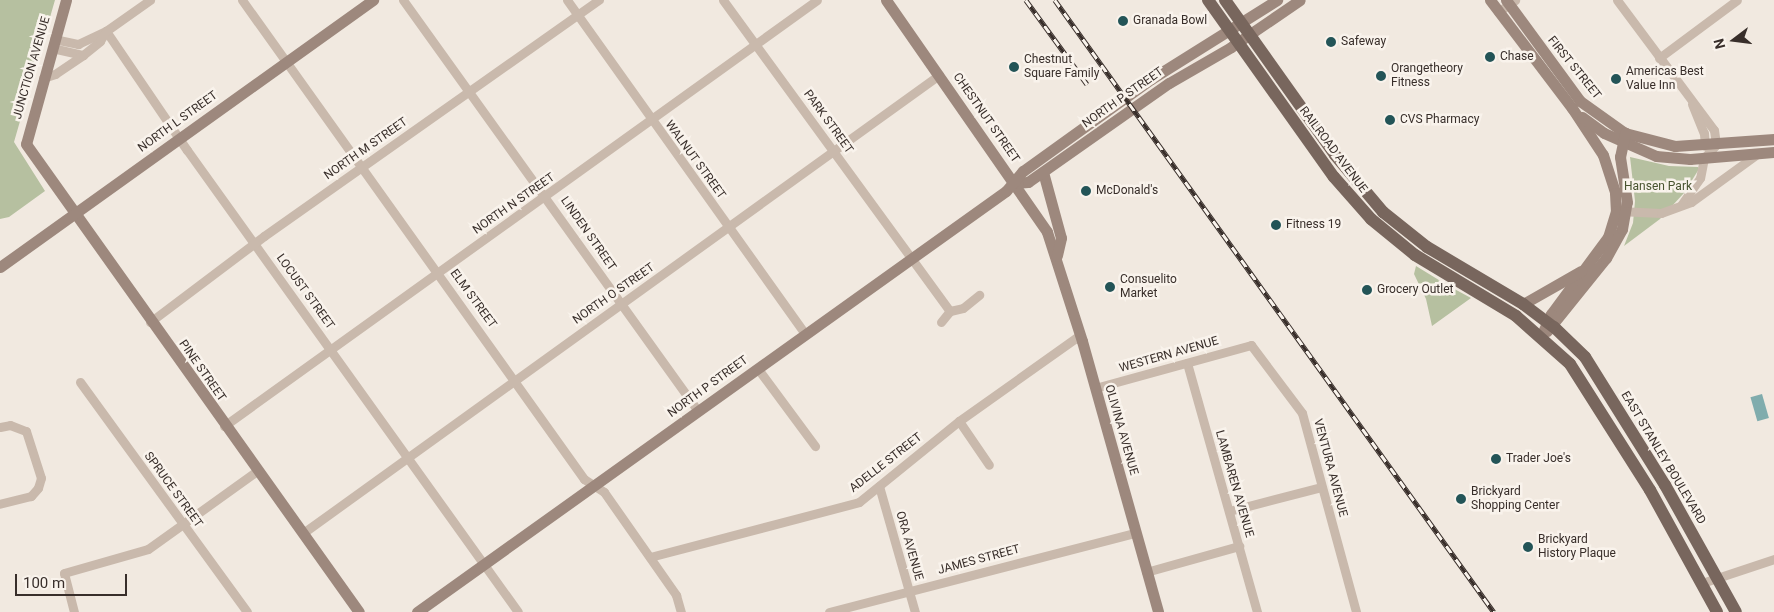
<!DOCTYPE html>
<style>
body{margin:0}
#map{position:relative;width:1774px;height:612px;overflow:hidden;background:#f1e9e0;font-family:Roboto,sans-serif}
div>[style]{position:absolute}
.green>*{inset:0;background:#b6c0a0}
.water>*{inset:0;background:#80acad;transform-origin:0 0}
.street>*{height:9px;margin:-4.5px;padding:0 4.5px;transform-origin:4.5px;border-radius:4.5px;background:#c9b9ac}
.secondary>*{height:11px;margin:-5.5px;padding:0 5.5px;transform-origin:5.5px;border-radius:5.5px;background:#9d887d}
.primary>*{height:12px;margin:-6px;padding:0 6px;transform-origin:6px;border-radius:6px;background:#78665d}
.rail>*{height:4.5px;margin-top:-2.25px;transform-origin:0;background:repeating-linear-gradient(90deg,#f9f3ec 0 8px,#382e2a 0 16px);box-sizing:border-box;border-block:1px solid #382e2a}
.dots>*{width:14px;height:14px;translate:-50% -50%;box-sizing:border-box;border:2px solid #f9f3ec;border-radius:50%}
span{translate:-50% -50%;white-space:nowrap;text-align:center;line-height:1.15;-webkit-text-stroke:5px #f9f3ec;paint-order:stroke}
.poi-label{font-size:12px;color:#382e2a}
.left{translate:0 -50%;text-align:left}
.street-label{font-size:12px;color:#382e2a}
.park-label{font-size:12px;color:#485430}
.north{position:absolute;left:1709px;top:15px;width:50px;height:50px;-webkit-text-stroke:4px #f9f3ec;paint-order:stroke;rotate:255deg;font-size:14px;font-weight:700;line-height:20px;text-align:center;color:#382e2a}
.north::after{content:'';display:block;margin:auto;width:18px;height:22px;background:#382e2a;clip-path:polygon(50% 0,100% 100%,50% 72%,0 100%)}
.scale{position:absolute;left:15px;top:574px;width:112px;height:22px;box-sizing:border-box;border:2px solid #382e2a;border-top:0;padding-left:6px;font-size:15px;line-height:18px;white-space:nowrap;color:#382e2a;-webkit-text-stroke:4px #f9f3ec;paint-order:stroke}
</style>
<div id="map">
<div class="green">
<div style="clip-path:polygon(0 0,55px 0,14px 142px,45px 191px,9px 217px,0 219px)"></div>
<div style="clip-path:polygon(1630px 157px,1669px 166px,1698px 167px,1699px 169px,1684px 193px,1660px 219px,1624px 246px,1633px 223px,1635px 201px)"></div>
<div style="clip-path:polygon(1416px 266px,1447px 285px,1471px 298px,1432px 326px,1426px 299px,1414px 274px)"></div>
</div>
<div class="water">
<div style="left:1762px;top:394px;width:25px;height:12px;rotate:74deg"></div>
</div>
<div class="street">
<div style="left:242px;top:0;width:589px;rotate:54.47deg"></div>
<div style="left:584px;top:479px;width:24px;rotate:33deg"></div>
<div style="left:604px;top:492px;width:126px;rotate:55deg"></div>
<div style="left:676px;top:595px;width:18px;rotate:74deg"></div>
<div style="left:403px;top:0;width:506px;rotate:54.33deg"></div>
<div style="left:567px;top:0;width:410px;rotate:54.5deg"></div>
<div style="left:723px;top:0;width:385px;rotate:53.9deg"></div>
<div style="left:1617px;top:0;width:162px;rotate:53.3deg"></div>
<div style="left:1714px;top:130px;width:15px;rotate:82deg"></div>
<div style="left:1716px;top:145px;width:18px;rotate:133deg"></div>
<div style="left:1704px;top:158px;width:20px;rotate:101deg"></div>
<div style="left:1700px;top:178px;width:32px;rotate:125deg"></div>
<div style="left:1498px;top:12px;width:21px;rotate:-35deg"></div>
<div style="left:106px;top:31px;width:144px;rotate:55.8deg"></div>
<div style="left:187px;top:150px;width:568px;rotate:54.38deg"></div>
<div style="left:54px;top:39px;width:25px;rotate:12deg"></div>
<div style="left:78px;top:44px;width:31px;rotate:-25deg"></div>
<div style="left:52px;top:48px;width:32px;rotate:13deg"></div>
<div style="left:1659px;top:58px;width:97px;rotate:-36.6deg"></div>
<div style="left:43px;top:78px;width:13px;rotate:-18deg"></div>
<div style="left:55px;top:74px;width:34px;rotate:-34deg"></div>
<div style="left:83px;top:55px;width:22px;rotate:-39deg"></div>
<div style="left:100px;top:41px;width:12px;rotate:-59deg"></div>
<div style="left:106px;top:31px;width:54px;rotate:-35.2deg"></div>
<div style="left:1692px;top:104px;width:31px;rotate:68deg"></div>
<div style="left:1704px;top:133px;width:13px;rotate:86deg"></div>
<div style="left:1619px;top:211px;width:42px;rotate:2.7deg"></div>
<div style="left:1661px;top:213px;width:32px;rotate:-20deg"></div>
<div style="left:1691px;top:202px;width:82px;rotate:-36deg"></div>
<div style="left:150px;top:322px;width:143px;rotate:-37deg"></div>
<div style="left:264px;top:236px;width:410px;rotate:-35.2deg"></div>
<div style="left:941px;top:322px;width:14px;rotate:-51deg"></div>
<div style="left:950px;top:311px;width:13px;rotate:-13deg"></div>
<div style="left:963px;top:308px;width:21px;rotate:-39deg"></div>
<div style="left:1187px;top:363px;width:259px;rotate:74.3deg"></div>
<div style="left:758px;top:369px;width:96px;rotate:53.5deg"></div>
<div style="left:80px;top:382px;width:284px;rotate:54deg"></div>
<div style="left:1095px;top:388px;width:162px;rotate:-15.4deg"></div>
<div style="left:1251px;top:345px;width:85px;rotate:53.1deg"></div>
<div style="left:1302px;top:413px;width:206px;rotate:74.8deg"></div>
<div style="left:959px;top:421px;width:53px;rotate:55.7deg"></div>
<div style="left:224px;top:426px;width:730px;rotate:-35.69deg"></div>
<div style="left:0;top:427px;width:10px;rotate:-11deg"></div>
<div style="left:10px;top:425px;width:17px;rotate:21deg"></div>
<div style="left:26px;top:431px;width:49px;rotate:72.3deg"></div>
<div style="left:41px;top:478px;width:10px;rotate:107deg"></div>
<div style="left:38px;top:488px;width:11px;rotate:131deg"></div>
<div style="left:31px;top:496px;width:32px;rotate:166deg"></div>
<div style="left:879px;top:486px;width:131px;rotate:74.1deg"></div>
<div style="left:1229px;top:511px;width:95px;rotate:-14.6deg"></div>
<div style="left:303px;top:533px;width:784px;rotate:-35.76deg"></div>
<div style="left:650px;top:557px;width:216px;rotate:-14.7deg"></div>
<div style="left:859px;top:502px;width:129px;rotate:-39deg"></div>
<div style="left:959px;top:421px;width:148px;rotate:-35.4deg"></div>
<div style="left:1146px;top:572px;width:97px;rotate:-15.6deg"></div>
<div style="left:1702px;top:583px;width:76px;rotate:-18.4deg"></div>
<div style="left:74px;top:612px;width:40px;rotate:-104.4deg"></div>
<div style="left:64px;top:573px;width:87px;rotate:-15.9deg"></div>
<div style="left:148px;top:549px;width:134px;rotate:-35.6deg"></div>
<div style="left:829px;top:612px;width:316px;rotate:-14.5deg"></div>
</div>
<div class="secondary">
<div style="left:66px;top:0;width:149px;rotate:105.5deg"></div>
<div style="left:26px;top:144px;width:574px;rotate:54.57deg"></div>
<div style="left:886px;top:0;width:282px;rotate:55.2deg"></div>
<div style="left:1047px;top:232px;width:114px;rotate:72.2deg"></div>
<div style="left:1082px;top:341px;width:281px;rotate:74.3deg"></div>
<div style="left:1490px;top:0;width:136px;rotate:52.8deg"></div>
<div style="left:1572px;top:108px;width:56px;rotate:56.6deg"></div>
<div style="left:1603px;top:155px;width:40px;rotate:72deg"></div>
<div style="left:1615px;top:193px;width:18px;rotate:87deg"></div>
<div style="left:1616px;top:211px;width:27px;rotate:107deg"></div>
<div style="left:1608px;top:237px;width:96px;rotate:126.5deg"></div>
<div style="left:1551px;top:314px;width:24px;rotate:114deg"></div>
<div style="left:1506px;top:0;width:125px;rotate:53.8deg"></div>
<div style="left:1580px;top:101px;width:55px;rotate:35.4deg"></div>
<div style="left:1625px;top:133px;width:52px;rotate:14.6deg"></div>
<div style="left:1675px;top:146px;width:99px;rotate:-4deg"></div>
<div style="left:1582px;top:117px;width:27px;rotate:36deg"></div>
<div style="left:1604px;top:133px;width:57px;rotate:23.9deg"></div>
<div style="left:1656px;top:156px;width:34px;rotate:5deg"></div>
<div style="left:1690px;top:159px;width:84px;rotate:-4.8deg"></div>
<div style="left:1043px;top:172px;width:68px;rotate:74.7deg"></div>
<div style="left:1061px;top:238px;width:18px;rotate:103deg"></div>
<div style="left:1015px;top:183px;width:13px;rotate:-4deg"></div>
<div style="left:1028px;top:182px;width:172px;rotate:-35.1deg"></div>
<div style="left:1169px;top:83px;width:72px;rotate:-30.1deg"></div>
<div style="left:1231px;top:47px;width:83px;rotate:-34.3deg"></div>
<div style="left:0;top:267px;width:459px;rotate:-35.6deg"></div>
<div style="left:1523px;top:304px;width:67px;rotate:-29.6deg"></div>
<div style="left:1547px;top:331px;width:94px;rotate:-51.1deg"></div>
<div style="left:1606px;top:258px;width:33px;rotate:-61deg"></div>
<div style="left:1622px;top:229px;width:27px;rotate:-80deg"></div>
<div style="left:1627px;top:202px;width:46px;rotate:-98.8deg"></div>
<div style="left:1620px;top:157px;width:25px;rotate:-78deg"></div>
<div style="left:417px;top:612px;width:724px;rotate:-35.56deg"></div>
<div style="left:1006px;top:191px;width:26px;rotate:-50deg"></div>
<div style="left:1023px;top:171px;width:158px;rotate:-35.7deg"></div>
<div style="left:1151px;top:79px;width:149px;rotate:-32.1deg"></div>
</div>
<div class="primary">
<div style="left:1208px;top:0;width:217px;rotate:54.6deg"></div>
<div style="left:1334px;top:177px;width:56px;rotate:48.6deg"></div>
<div style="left:1371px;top:219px;width:57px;rotate:39.3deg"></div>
<div style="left:1415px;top:255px;width:118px;rotate:31.1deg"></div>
<div style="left:1516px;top:316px;width:72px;rotate:41.6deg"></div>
<div style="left:1570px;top:364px;width:149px;rotate:57.6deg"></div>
<div style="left:1650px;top:490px;width:139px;rotate:61.2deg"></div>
<div style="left:1225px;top:0;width:190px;rotate:54.6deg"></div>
<div style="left:1335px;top:155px;width:75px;rotate:49.9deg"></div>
<div style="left:1383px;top:212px;width:56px;rotate:38.5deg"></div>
<div style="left:1427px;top:247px;width:112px;rotate:30.7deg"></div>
<div style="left:1523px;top:304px;width:39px;rotate:37deg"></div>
<div style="left:1554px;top:327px;width:43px;rotate:44.1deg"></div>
<div style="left:1585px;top:357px;width:151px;rotate:58deg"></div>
<div style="left:1665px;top:485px;width:145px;rotate:60.8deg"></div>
</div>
<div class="rail">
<div style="left:1026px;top:0;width:104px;rotate:54deg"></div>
<div style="left:1055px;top:0;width:753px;rotate:54.35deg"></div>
</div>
<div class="dots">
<div style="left:1123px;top:21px;background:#235457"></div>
<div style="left:1331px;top:42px;background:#235457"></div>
<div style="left:1490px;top:57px;background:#235457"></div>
<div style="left:1014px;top:67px;background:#235457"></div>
<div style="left:1381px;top:76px;background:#235457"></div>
<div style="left:1616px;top:79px;background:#235457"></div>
<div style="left:1390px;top:120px;background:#235457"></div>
<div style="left:1086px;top:191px;background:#235457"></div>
<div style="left:1276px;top:225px;background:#235457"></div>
<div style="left:1110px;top:287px;background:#235457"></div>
<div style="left:1367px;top:290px;background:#235457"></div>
<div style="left:1496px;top:459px;background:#235457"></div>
<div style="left:1461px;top:499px;background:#235457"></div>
<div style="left:1528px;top:547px;background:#235457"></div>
</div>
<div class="poi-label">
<span class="left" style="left:1133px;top:21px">Granada Bowl</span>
<span class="left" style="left:1341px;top:42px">Safeway</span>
<span class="left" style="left:1500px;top:57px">Chase</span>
<span class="left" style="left:1024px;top:67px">Chestnut<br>Square Family</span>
<span class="left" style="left:1391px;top:76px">Orangetheory<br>Fitness</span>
<span class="left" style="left:1626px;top:79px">Americas Best<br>Value Inn</span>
<span class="left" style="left:1400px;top:120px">CVS Pharmacy</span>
<span class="left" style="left:1096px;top:191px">McDonald's</span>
<span class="left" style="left:1286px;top:225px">Fitness 19</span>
<span class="left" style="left:1120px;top:287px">Consuelito<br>Market</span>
<span class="left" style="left:1377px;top:290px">Grocery Outlet</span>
<span class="left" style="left:1506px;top:459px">Trader Joe's</span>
<span class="left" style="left:1471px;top:499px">Brickyard<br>Shopping Center</span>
<span class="left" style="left:1538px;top:547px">Brickyard<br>History Plaque</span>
</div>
<div class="street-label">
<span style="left:32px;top:68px;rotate:-74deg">JUNCTION AVENUE</span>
<span style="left:1574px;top:68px;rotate:51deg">FIRST STREET</span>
<span style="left:1123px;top:98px;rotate:-35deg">NORTH P STREET</span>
<span style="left:986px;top:118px;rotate:55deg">CHESTNUT STREET</span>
<span style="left:178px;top:122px;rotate:-36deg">NORTH L STREET</span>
<span style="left:828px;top:122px;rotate:54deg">PARK STREET</span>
<span style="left:366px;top:149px;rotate:-35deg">NORTH M STREET</span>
<span style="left:1333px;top:150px;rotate:53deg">RAILROAD AVENUE</span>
<span style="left:695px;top:160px;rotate:54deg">WALNUT STREET</span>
<span style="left:514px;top:204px;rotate:-35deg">NORTH N STREET</span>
<span style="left:588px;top:234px;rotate:55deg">LINDEN STREET</span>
<span style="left:305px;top:292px;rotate:54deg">LOCUST STREET</span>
<span style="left:614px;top:294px;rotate:-35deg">NORTH O STREET</span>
<span style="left:473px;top:299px;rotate:54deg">ELM STREET</span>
<span style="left:1169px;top:355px;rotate:-16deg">WESTERN AVENUE</span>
<span style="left:202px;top:371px;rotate:55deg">PINE STREET</span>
<span style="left:708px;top:387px;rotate:-36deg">NORTH P STREET</span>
<span style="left:1121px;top:430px;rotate:74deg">OLIVINA AVENUE</span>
<span style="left:1663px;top:458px;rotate:59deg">EAST STANLEY BOULEVARD</span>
<span style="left:886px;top:463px;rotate:-38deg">ADELLE STREET</span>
<span style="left:1330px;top:468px;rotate:75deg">VENTURA AVENUE</span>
<span style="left:1234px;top:484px;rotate:74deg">LAMBAREN AVENUE</span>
<span style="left:173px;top:490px;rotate:54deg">SPRUCE STREET</span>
<span style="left:909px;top:546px;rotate:74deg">ORA AVENUE</span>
<span style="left:979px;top:560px;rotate:-15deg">JAMES STREET</span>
</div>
<div class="park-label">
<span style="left:1658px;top:187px">Hansen Park</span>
</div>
<div class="north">N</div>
<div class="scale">100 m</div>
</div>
